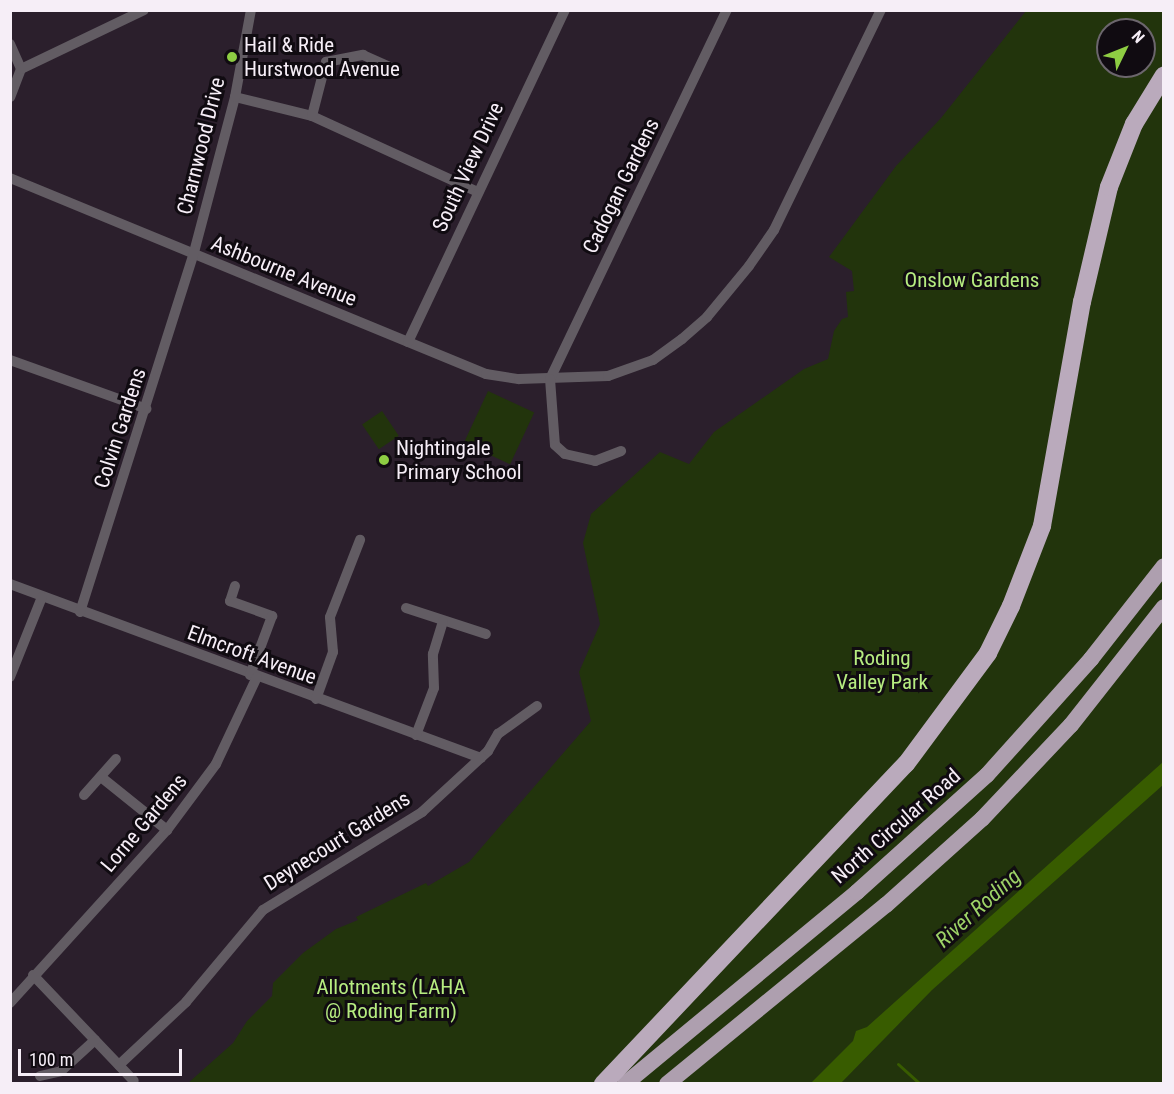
<!DOCTYPE html>
<style>
body{margin:0}
#map{position:relative;width:1174px;height:1094px;overflow:hidden;background:#2b1f2c;font-family:"Roboto Condensed",sans-serif}
div>[style]{position:absolute}
.green>*{inset:0;background:#22340c;transform-origin:0 0}
.water>*{inset:0;background:#385c00}
.stream>*{height:3px;margin:-1.5px;padding:0 1.5px;transform-origin:1.5px;border-radius:1.5px;background:#385c00}
.minor>*{height:10px;margin:-5px;padding:0 5px;transform-origin:5px;border-radius:5px;background:#625c63}
.trunk>*{height:16px;margin:-8px;padding:0 8px;transform-origin:8px;border-radius:8px;background:#ae9faf}
.motorway>*{height:18px;margin:-9px;padding:0 9px;transform-origin:9px;border-radius:9px;background:#baaabc}
.dots>*{width:16px;height:16px;translate:-50% -50%;box-sizing:border-box;border:3px solid #100b11;border-radius:50%}
span{translate:-50% -50%;white-space:nowrap;text-align:center;line-height:1.15;-webkit-text-stroke:6px #100b11;paint-order:stroke}
.poi-label{font-size:21px;color:#f6eef7}
.left{translate:0 -50%;text-align:left}
.street-label{font-size:21px;color:#f6eef7}
.park-label{font-size:21px;color:#b6ec80}
.water-label{font-size:22px;color:#9dd267;font-style:italic}
.frame{position:absolute;inset:0;border:12px solid #f6eef7;pointer-events:none}
.north{position:absolute;left:1096px;top:18px;width:60px;height:60px;box-sizing:border-box;background:#100b11;border:2px solid #6c666d;border-radius:50%;rotate:47deg;font-size:16px;font-weight:700;line-height:24px;text-align:center;color:#f6eef7}
.north::after{content:'';display:block;margin:auto;width:21px;height:27px;background:#8ecd43;clip-path:polygon(50% 0,100% 100%,50% 72%,0 100%)}
.scale{position:absolute;left:18px;top:1049px;width:164px;height:27px;box-sizing:border-box;border:3px solid #f6eef7;border-top:0;padding-left:8px;font-size:18px;line-height:21px;white-space:nowrap;color:#f6eef7;-webkit-text-stroke:4px #100b11;paint-order:stroke}
</style>
<div id="map">
<div class="green">
<div style="clip-path:polygon(evenodd,1026px 11px,1163px 11px,1163px 1083px,187px 1084px,233px 1043px,247px 1021px,272px 996px,273px 983px,303px 953px,336px 929px,358px 920px,356px 917px,426px 883px,428px 886px,469px 862px,591px 721px,579px 672px,600px 624px,583px 543px,591px 514px,660px 452px,689px 464px,714px 432px,804px 369px,828px 359px,834px 331px,842px 319px,848px 317px,846px 292px,854px 291px,852px 271px,829px 257px,896px 166px,941px 118px,1026px 11px,1108px 30px,1144px 30px,1144px 66px,1108px 66px,1108px 30px)"></div>
<div style="left:488px;top:391px;width:51px;height:57px;rotate:25deg"></div>
<div style="left:382px;top:411px;width:30px;height:24px;rotate:56deg"></div>
</div>
<div class="water">
<div style="clip-path:polygon(1163px 762px,1163px 785px,932px 990px,841px 1083px,811px 1083px,853px 1041px,856px 1031px,867px 1027px)"></div>
</div>
<div class="stream">
<div style="left:898px;top:1064px;width:30px;rotate:42deg"></div>
</div>
<div class="minor">
<div style="left:10px;top:44px;width:27px;rotate:66deg"></div>
<div style="left:21px;top:69px;width:30px;rotate:111deg"></div>
<div style="left:21px;top:69px;width:136px;rotate:-25.6deg"></div>
<div style="left:235px;top:97px;width:79px;rotate:13.9deg"></div>
<div style="left:312px;top:116px;width:183px;rotate:24.6deg"></div>
<div style="left:312px;top:116px;width:56px;rotate:-75.5deg"></div>
<div style="left:326px;top:62px;width:38px;rotate:-11deg"></div>
<div style="left:363px;top:55px;width:35px;rotate:24deg"></div>
<div style="left:10px;top:178px;width:515px;rotate:22.38deg"></div>
<div style="left:486px;top:374px;width:33px;rotate:9deg"></div>
<div style="left:519px;top:379px;width:89px;rotate:-1.9deg"></div>
<div style="left:608px;top:376px;width:48px;rotate:-19.6deg"></div>
<div style="left:653px;top:360px;width:36px;rotate:-36deg"></div>
<div style="left:682px;top:339px;width:33px;rotate:-41deg"></div>
<div style="left:707px;top:317px;width:66px;rotate:-50.5deg"></div>
<div style="left:749px;top:266px;width:44px;rotate:-55.2deg"></div>
<div style="left:774px;top:230px;width:245px;rotate:-64.1deg"></div>
<div style="left:408px;top:342px;width:367px;rotate:-64.7deg"></div>
<div style="left:10px;top:360px;width:145px;rotate:19.7deg"></div>
<div style="left:550px;top:379px;width:409px;rotate:-64.4deg"></div>
<div style="left:550px;top:379px;width:66px;rotate:85.7deg"></div>
<div style="left:555px;top:445px;width:13px;rotate:42deg"></div>
<div style="left:565px;top:454px;width:31px;rotate:13deg"></div>
<div style="left:595px;top:461px;width:28px;rotate:-21deg"></div>
<div style="left:10px;top:584px;width:502px;rotate:20.28deg"></div>
<div style="left:235px;top:586px;width:16px;rotate:108deg"></div>
<div style="left:230px;top:601px;width:45px;rotate:19.7deg"></div>
<div style="left:272px;top:616px;width:63px;rotate:110.4deg"></div>
<div style="left:406px;top:608px;width:84px;rotate:18deg"></div>
<div style="left:80px;top:612px;width:374px;rotate:-72.4deg"></div>
<div style="left:193px;top:256px;width:164px;rotate:-75.2deg"></div>
<div style="left:235px;top:97px;width:88px;rotate:-79.6deg"></div>
<div style="left:10px;top:677px;width:86px;rotate:-68.2deg"></div>
<div style="left:316px;top:699px;width:50px;rotate:-70.1deg"></div>
<div style="left:333px;top:652px;width:35px;rotate:-95deg"></div>
<div style="left:330px;top:617px;width:83px;rotate:-68.7deg"></div>
<div style="left:416px;top:735px;width:50px;rotate:-69deg"></div>
<div style="left:434px;top:688px;width:34px;rotate:-92deg"></div>
<div style="left:433px;top:654px;width:34px;rotate:-73deg"></div>
<div style="left:101px;top:777px;width:85px;rotate:38.8deg"></div>
<div style="left:84px;top:795px;width:48px;rotate:-48.4deg"></div>
<div style="left:33px;top:975px;width:146px;rotate:46.4deg"></div>
<div style="left:10px;top:1003px;width:234px;rotate:-47.8deg"></div>
<div style="left:167px;top:830px;width:82px;rotate:-53.4deg"></div>
<div style="left:216px;top:764px;width:96px;rotate:-64.8deg"></div>
<div style="left:119px;top:1065px;width:92px;rotate:-43.2deg"></div>
<div style="left:186px;top:1002px;width:120px;rotate:-50.1deg"></div>
<div style="left:263px;top:910px;width:187px;rotate:-31.6deg"></div>
<div style="left:422px;top:812px;width:90px;rotate:-42.7deg"></div>
<div style="left:488px;top:751px;width:20px;rotate:-60deg"></div>
<div style="left:498px;top:734px;width:48px;rotate:-35.7deg"></div>
<div style="left:40px;top:1076px;width:22px;rotate:-13deg"></div>
<div style="left:61px;top:1071px;width:46px;rotate:-42.4deg"></div>
</div>
<div class="trunk">
<div style="left:625px;top:1084px;width:301px;rotate:-39.6deg"></div>
<div style="left:857px;top:892px;width:175px;rotate:-42deg"></div>
<div style="left:987px;top:775px;width:156px;rotate:-48.1deg"></div>
<div style="left:1091px;top:659px;width:118px;rotate:-51.9deg"></div>
<div style="left:667px;top:1084px;width:283px;rotate:-39.3deg"></div>
<div style="left:886px;top:905px;width:129px;rotate:-41.9deg"></div>
<div style="left:982px;top:819px;width:129px;rotate:-46.6deg"></div>
<div style="left:1071px;top:725px;width:150px;rotate:-51.8deg"></div>
</div>
<div class="motorway">
<div style="left:603px;top:1084px;width:441px;rotate:-46.6deg"></div>
<div style="left:906px;top:764px;width:138px;rotate:-53.5deg"></div>
<div style="left:988px;top:653px;width:52px;rotate:-63.9deg"></div>
<div style="left:1011px;top:606px;width:86px;rotate:-68.8deg"></div>
<div style="left:1042px;top:526px;width:228px;rotate:-79.9deg"></div>
<div style="left:1082px;top:302px;width:118px;rotate:-76.8deg"></div>
<div style="left:1109px;top:187px;width:68px;rotate:-68.4deg"></div>
<div style="left:1134px;top:124px;width:57px;rotate:-58.5deg"></div>
</div>
<div class="dots">
<div style="left:232px;top:57px;background:#8ecd43"></div>
<div style="left:384px;top:460px;background:#8ecd43"></div>
</div>
<div class="poi-label">
<span class="left" style="left:244px;top:57px">Hail &amp; Ride<br>Hurstwood Avenue</span>
<span class="left" style="left:396px;top:460px">Nightingale<br>Primary School</span>
</div>
<div class="street-label">
<span style="left:201px;top:146px;rotate:-76deg">Charnwood Drive</span>
<span style="left:468px;top:167px;rotate:-65deg">South View Drive</span>
<span style="left:621px;top:186px;rotate:-64deg">Cadogan Gardens</span>
<span style="left:284px;top:271px;rotate:22deg">Ashbourne Avenue</span>
<span style="left:120px;top:428px;rotate:-72deg">Colvin Gardens</span>
<span style="left:252px;top:655px;rotate:20deg">Elmcroft Avenue</span>
<span style="left:144px;top:823px;rotate:-50deg">Lorne Gardens</span>
<span style="left:896px;top:826px;rotate:-41deg">North Circular Road</span>
<span style="left:337px;top:841px;rotate:-32deg">Deynecourt Gardens</span>
</div>
<div class="park-label">
<span style="left:972px;top:280px">Onslow Gardens</span>
<span style="left:882px;top:670px">Roding<br>Valley Park</span>
<span style="left:391px;top:999px">Allotments (LAHA<br>@ Roding Farm)</span>
</div>
<div class="water-label">
<span style="left:978px;top:908px;rotate:-42deg">River Roding</span>
</div>
<div class="frame"></div>
<div class="north">N</div>
<div class="scale">100 m</div>
</div>
